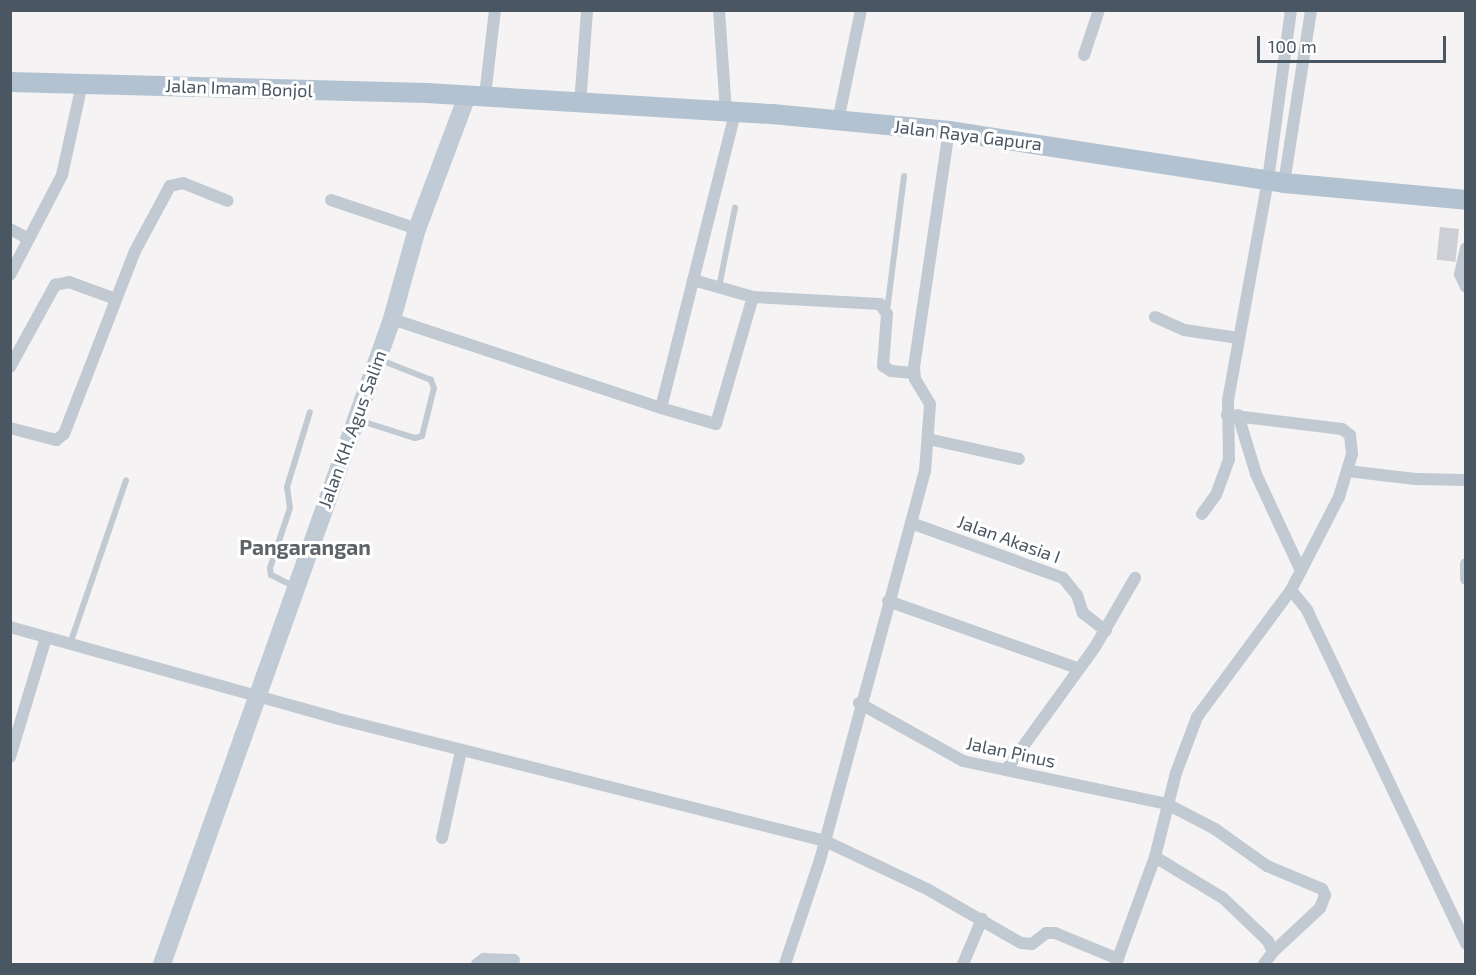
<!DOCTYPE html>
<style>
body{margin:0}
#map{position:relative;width:1476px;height:975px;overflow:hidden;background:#f5f3f3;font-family:"Exo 2",sans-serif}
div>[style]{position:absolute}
.building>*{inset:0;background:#cdcfd5;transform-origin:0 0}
.lane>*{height:6px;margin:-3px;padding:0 3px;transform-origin:3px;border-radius:3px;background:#c1cad2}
.street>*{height:12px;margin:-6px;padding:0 6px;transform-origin:6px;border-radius:6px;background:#c1cad2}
.secondary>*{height:18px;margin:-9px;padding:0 9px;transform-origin:9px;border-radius:9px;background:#c1cbd6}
.primary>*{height:20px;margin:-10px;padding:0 10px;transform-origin:10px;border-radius:10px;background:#b3c2d1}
span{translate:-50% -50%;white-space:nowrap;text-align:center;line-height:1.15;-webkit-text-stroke:6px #fff;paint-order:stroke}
.street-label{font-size:18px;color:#4a5661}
.quarter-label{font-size:21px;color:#5f6368;font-weight:700}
.frame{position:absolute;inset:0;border:12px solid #4a5661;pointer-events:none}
.scale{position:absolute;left:1257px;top:36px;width:189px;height:27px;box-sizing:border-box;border:3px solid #4a5661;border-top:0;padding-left:8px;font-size:18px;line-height:21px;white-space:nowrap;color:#4a5661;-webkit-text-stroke:4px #fff;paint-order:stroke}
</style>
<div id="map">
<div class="building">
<div style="left:1440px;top:227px;width:19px;height:33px;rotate:6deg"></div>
</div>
<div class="lane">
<div style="left:719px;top:287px;width:81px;rotate:-78.6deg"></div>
<div style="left:887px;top:311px;width:136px;rotate:-82.8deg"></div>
<div style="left:358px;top:420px;width:60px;rotate:17.5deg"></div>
<div style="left:415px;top:438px;width:7px;rotate:-16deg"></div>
<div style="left:422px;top:436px;width:49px;rotate:-76deg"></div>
<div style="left:434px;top:388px;width:9px;rotate:-111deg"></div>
<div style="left:431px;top:380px;width:54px;rotate:-158.2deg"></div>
<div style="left:295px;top:587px;width:27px;rotate:-153deg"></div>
<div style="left:271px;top:575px;width:7px;rotate:-98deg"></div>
<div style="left:270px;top:568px;width:63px;rotate:-71.6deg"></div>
<div style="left:290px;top:508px;width:21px;rotate:-98deg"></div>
<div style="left:287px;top:487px;width:78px;rotate:-73deg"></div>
<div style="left:70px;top:644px;width:173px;rotate:-71.1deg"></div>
</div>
<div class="street">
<div style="left:719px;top:10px;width:103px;rotate:86.1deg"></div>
<div style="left:1084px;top:55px;width:47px;rotate:-71.6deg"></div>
<div style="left:485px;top:96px;width:87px;rotate:-83.4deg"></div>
<div style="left:580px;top:104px;width:94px;rotate:-85.7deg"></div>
<div style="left:838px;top:121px;width:113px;rotate:-78.3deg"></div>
<div style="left:1284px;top:183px;width:175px;rotate:-81.1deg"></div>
<div style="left:331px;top:200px;width:91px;rotate:18.6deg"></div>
<div style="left:10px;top:229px;width:21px;rotate:28deg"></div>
<div style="left:1466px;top:248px;width:27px;rotate:103deg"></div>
<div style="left:1460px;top:274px;width:14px;rotate:65deg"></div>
<div style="left:10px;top:275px;width:113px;rotate:-62.5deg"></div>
<div style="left:62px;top:175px;width:93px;rotate:-77.6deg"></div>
<div style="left:693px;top:280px;width:62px;rotate:15.8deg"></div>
<div style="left:1155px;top:317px;width:32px;rotate:24deg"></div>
<div style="left:1184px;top:330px;width:55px;rotate:8.4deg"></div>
<div style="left:392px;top:319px;width:283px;rotate:18.3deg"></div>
<div style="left:661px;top:408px;width:304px;rotate:-75.9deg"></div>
<div style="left:10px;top:367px;width:94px;rotate:-61.2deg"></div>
<div style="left:55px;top:285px;width:14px;rotate:-12deg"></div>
<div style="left:69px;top:282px;width:50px;rotate:19.9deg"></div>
<div style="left:661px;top:408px;width:57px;rotate:16.2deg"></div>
<div style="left:716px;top:424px;width:132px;rotate:-73.8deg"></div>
<div style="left:753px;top:297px;width:127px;rotate:3.2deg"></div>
<div style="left:880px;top:304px;width:12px;rotate:55deg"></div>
<div style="left:887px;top:314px;width:52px;rotate:94.4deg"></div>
<div style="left:883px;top:366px;width:9px;rotate:32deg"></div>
<div style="left:891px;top:371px;width:23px;rotate:5deg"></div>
<div style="left:1238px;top:415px;width:62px;rotate:73deg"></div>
<div style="left:1256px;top:474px;width:107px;rotate:65.1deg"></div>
<div style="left:10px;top:428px;width:48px;rotate:14.6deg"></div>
<div style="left:56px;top:440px;width:10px;rotate:-37deg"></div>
<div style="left:64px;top:434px;width:196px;rotate:-68.8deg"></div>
<div style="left:135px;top:251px;width:74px;rotate:-61.7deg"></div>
<div style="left:170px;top:186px;width:13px;rotate:-13deg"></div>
<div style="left:183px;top:183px;width:48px;rotate:21.8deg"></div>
<div style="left:928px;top:439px;width:93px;rotate:12.4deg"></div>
<div style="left:1347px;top:471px;width:69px;rotate:6.6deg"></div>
<div style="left:1416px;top:479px;width:50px;rotate:1.1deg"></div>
<div style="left:1202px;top:514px;width:24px;rotate:-54deg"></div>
<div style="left:1216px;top:495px;width:37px;rotate:-70deg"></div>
<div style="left:1229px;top:460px;width:60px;rotate:-91deg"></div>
<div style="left:1228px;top:400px;width:224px;rotate:-79.7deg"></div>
<div style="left:1268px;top:180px;width:172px;rotate:-82.3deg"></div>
<div style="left:911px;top:523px;width:162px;rotate:19.9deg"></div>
<div style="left:1063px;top:578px;width:22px;rotate:51deg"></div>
<div style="left:1077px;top:595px;width:19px;rotate:72deg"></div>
<div style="left:1083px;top:613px;width:29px;rotate:38deg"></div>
<div style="left:1466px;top:564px;width:15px;rotate:90deg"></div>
<div style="left:1291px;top:590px;width:26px;rotate:51deg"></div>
<div style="left:1307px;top:610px;width:370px;rotate:64.5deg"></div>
<div style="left:888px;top:601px;width:201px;rotate:19.5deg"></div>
<div style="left:10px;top:627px;width:337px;rotate:15.6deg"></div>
<div style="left:335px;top:718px;width:505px;rotate:14.09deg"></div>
<div style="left:825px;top:841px;width:113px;rotate:25.2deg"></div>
<div style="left:927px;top:889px;width:108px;rotate:29.9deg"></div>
<div style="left:1021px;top:943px;width:11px;rotate:5deg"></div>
<div style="left:1032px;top:944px;width:18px;rotate:-38deg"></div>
<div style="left:1046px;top:933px;width:9px"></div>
<div style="left:1055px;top:933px;width:68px;rotate:22.4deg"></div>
<div style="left:859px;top:703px;width:119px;rotate:29.1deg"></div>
<div style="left:963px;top:761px;width:208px;rotate:11.9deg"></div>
<div style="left:1167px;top:804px;width:54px;rotate:27.5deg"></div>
<div style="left:1215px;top:829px;width:64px;rotate:35.4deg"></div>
<div style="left:1267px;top:866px;width:60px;rotate:22.7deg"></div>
<div style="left:1322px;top:889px;width:7px;rotate:63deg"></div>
<div style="left:1325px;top:895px;width:14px;rotate:111deg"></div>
<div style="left:1320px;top:908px;width:64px;rotate:136.9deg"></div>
<div style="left:10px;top:757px;width:124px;rotate:-73.2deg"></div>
<div style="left:1006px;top:770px;width:152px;rotate:-54.1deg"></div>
<div style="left:1095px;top:647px;width:80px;rotate:-59.9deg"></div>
<div style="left:442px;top:838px;width:89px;rotate:-77.7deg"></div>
<div style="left:1155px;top:857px;width:79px;rotate:31.1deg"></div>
<div style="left:1223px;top:898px;width:62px;rotate:43.7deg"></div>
<div style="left:1268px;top:941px;width:12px;rotate:66deg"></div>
<div style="left:1273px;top:952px;width:15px;rotate:127deg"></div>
<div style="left:477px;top:964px;width:9px;rotate:-36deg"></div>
<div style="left:484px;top:959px;width:30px;rotate:2deg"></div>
<div style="left:785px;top:964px;width:110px;rotate:-71.4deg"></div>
<div style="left:820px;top:860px;width:403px;rotate:-74.9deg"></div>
<div style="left:925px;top:471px;width:67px;rotate:-85.7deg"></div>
<div style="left:930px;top:404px;width:29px;rotate:-121deg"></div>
<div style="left:915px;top:379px;width:12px;rotate:-95deg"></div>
<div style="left:914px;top:367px;width:239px;rotate:-81.6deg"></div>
<div style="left:963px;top:964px;width:49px;rotate:-67.1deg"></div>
<div style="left:1116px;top:964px;width:114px;rotate:-70deg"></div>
<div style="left:1155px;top:857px;width:87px;rotate:-76deg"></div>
<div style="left:1176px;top:773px;width:60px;rotate:-69.4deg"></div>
<div style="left:1197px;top:717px;width:158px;rotate:-53.5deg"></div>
<div style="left:1291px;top:590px;width:105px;rotate:-62.7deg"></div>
<div style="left:1339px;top:497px;width:45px;rotate:-73.2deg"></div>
<div style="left:1352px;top:454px;width:19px;rotate:-96deg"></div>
<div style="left:1350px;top:435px;width:10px;rotate:-143deg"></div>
<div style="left:1342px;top:429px;width:116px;rotate:-173.1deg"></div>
</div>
<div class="secondary">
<div style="left:162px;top:964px;width:685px;rotate:-70.37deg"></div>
<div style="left:392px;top:319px;width:93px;rotate:-74.5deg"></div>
<div style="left:417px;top:229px;width:142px;rotate:-69.4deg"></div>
</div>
<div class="primary">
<div style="left:10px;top:82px;width:417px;rotate:1.5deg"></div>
<div style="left:427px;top:93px;width:346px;rotate:3.5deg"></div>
<div style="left:772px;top:114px;width:178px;rotate:5.5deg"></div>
<div style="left:949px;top:131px;width:339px;rotate:8.8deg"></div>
<div style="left:1284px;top:183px;width:183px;rotate:5.3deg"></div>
</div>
<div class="street-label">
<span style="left:239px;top:88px;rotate:2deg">Jalan Imam Bonjol</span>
<span style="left:968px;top:135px;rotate:7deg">Jalan Raya Gapura</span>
<span style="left:352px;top:429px;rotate:-70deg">Jalan KH. Agus Salim</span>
<span style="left:1009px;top:539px;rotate:20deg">Jalan Akasia I</span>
<span style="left:1011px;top:752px;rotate:12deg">Jalan Pinus</span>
</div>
<div class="quarter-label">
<span style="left:305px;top:547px">Pangarangan</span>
</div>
<div class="frame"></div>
<div class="scale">100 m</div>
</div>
